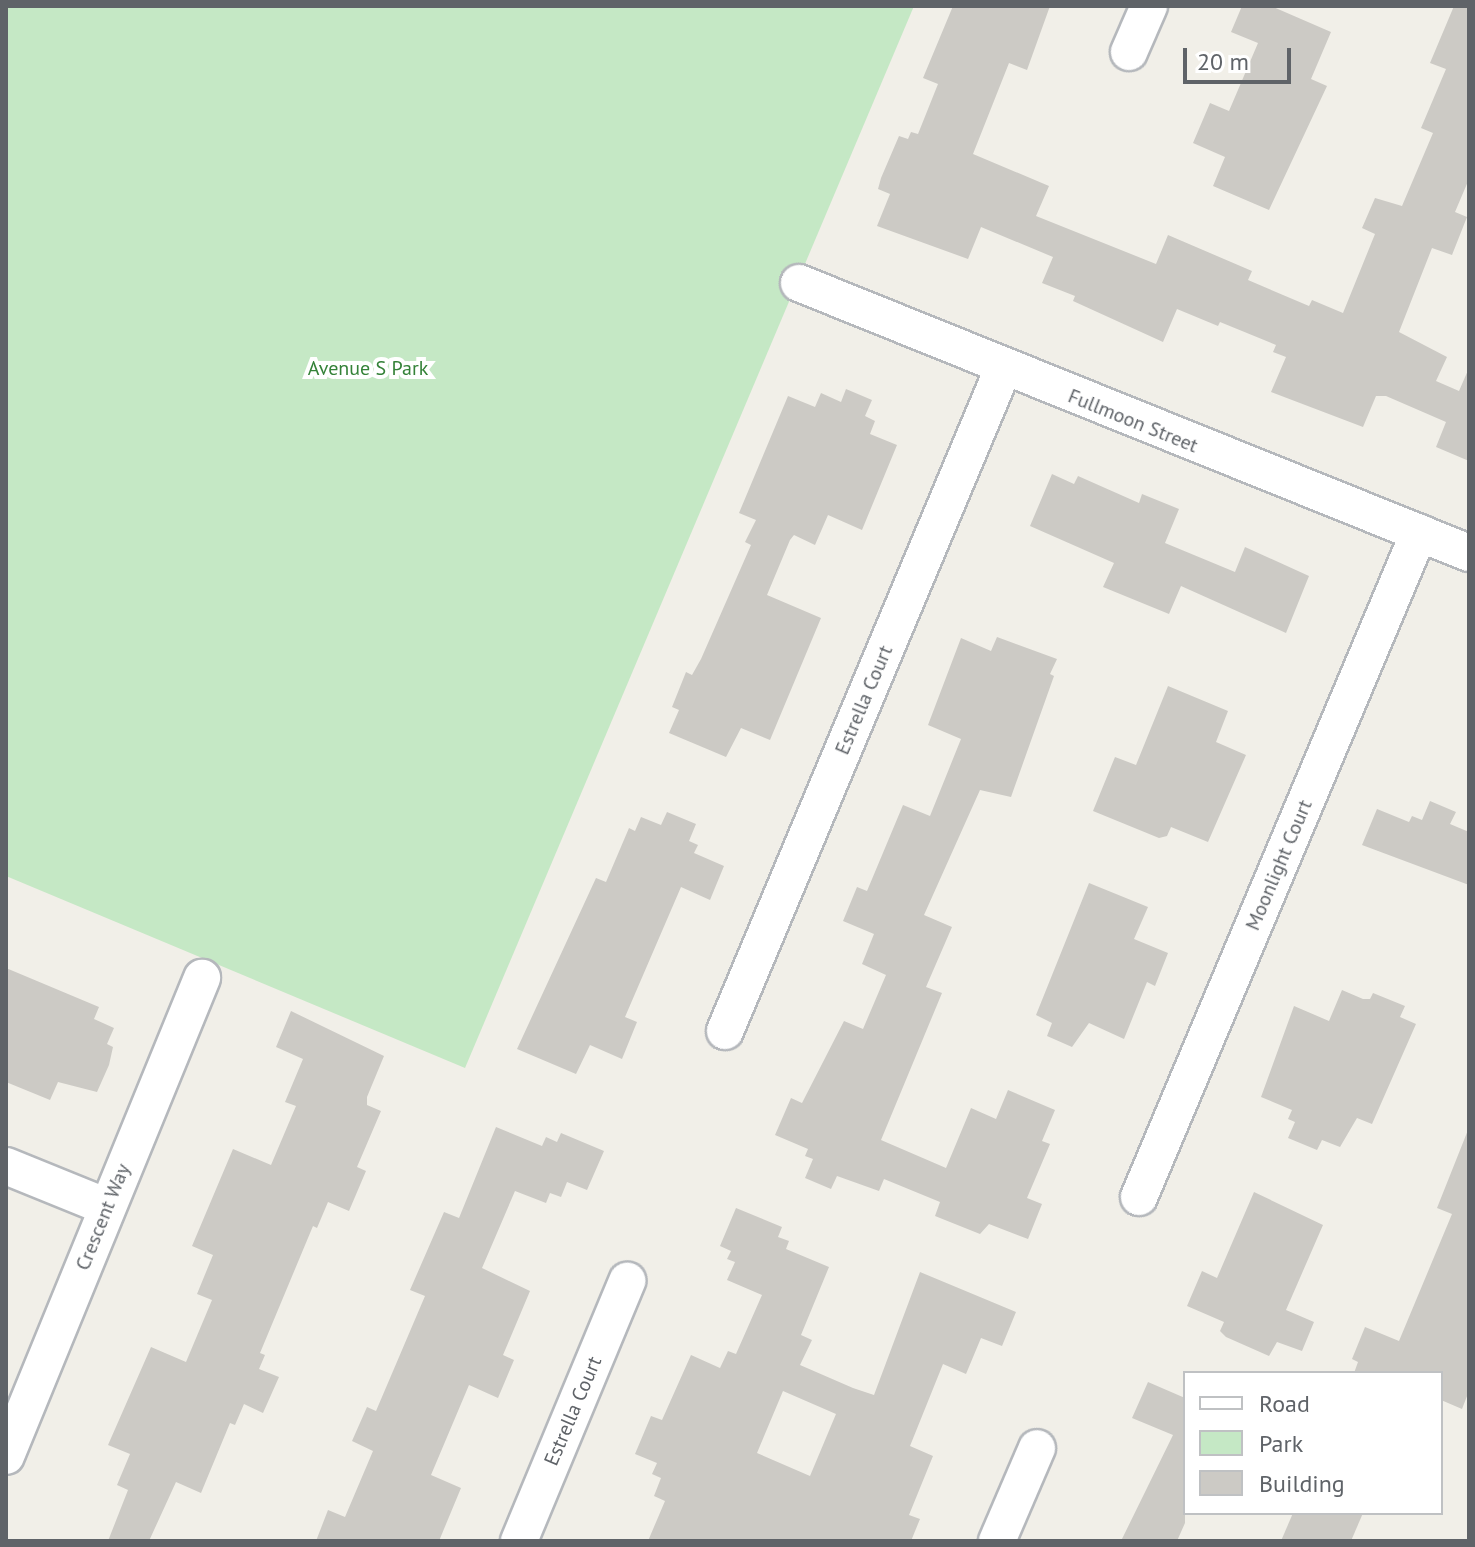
<!DOCTYPE html>
<style>
body{margin:0}
#map{position:relative;width:1475px;height:1547px;overflow:hidden;background:#f1efe8;font-family:"PT Sans",sans-serif}
div>[style]{position:absolute}
.green>*{inset:0;background:#c5e8c5}
.building>*{inset:0;background:#cccac5}
.roads{filter:drop-shadow(2px 0 #b5b8bc) drop-shadow(-2px 0 #b5b8bc) drop-shadow(0 2px #b5b8bc) drop-shadow(0 -2px #b5b8bc)}
.minor>*{height:36px;margin:-18px;padding:0 18px;transform-origin:18px;border-radius:18px;background:#fff}
span{translate:-50% -50%;white-space:nowrap;text-align:center;line-height:1.15;-webkit-text-stroke:8px #fff;paint-order:stroke}
.park-label{font-size:20px;color:#348238}
.street-label{font-size:20px;color:#5f6368}
.frame{position:absolute;inset:0;border:8px solid #5f6368;pointer-events:none}
.legend{position:absolute;left:1183px;top:1371px;width:260px;height:144px;box-sizing:border-box;background:#fff;border:2px solid #bfc1c3;margin:0;padding:10px 14px;list-style:none;font-size:24px;color:#5f6368}
.legend li{display:flex;align-items:center;gap:16px;height:40px}
.legend b{width:40px;border:2px solid #bfc1c3}
.scale{position:absolute;left:1183px;top:48px;width:108px;height:36px;box-sizing:border-box;border:4px solid #5f6368;border-top:0;padding-left:10px;font-size:24px;line-height:28px;white-space:nowrap;color:#5f6368;-webkit-text-stroke:6px #fff;paint-order:stroke}
</style>
<div id="map">
<div class="green">
<div style="clip-path:polygon(6px 6px,914px 6px,465px 1068px,6px 876px)"></div>
</div>
<div class="building">
<div style="clip-path:polygon(953px 6px,1050px 6px,1027px 70px,1009px 63px,973px 154px,1049px 186px,1036px 216px,1156px 264px,1168px 235px,1252px 271px,1248px 280px,1309px 306px,1312px 300px,1343px 313px,1375px 234px,1362px 228px,1375px 198px,1402px 206px,1433px 133px,1421px 128px,1446px 69px,1430px 63px,1454px 6px,1469px 6px,1469px 179px,1455px 212px,1467px 217px,1452px 255px,1432px 248px,1399px 332px,1447px 357px,1436px 381px,1459px 391px,1469px 368px,1469px 461px,1436px 447px,1446px 422px,1386px 396px,1376px 396px,1363px 427px,1271px 392px,1286px 357px,1273px 352px,1276px 345px,1220px 322px,1218px 326px,1177px 309px,1163px 342px,1073px 301px,1075px 296px,1042px 283px,1053px 257px,981px 227px,968px 259px,877px 226px,890px 194px,878px 189px,881px 178px,899px 136px,908px 139px,911px 132px,918px 134px,938px 84px,923px 78px)"></div>
<div style="clip-path:polygon(1242px 6px,1271px 6px,1331px 32px,1311px 79px,1327px 86px,1269px 210px,1213px 186px,1225px 157px,1193px 143px,1210px 103px,1229px 111px,1258px 43px,1231px 32px)"></div>
<div style="clip-path:polygon(846px 389px,872px 400px,865px 416px,875px 421px,870px 434px,897px 445px,862px 530px,828px 515px,815px 545px,794px 535px,790px 540px,767px 595px,821px 618px,770px 740px,741px 728px,726px 757px,669px 733px,679px 710px,672px 707px,686px 672px,692px 675px,701px 659px,751px 545px,745px 542px,756px 520px,739px 513px,788px 396px,815px 407px,821px 393px,841px 402px)"></div>
<div style="clip-path:polygon(1052px 474px,1074px 484px,1078px 476px,1139px 503px,1142px 494px,1179px 509px,1165px 543px,1235px 572px,1245px 547px,1309px 576px,1286px 633px,1181px 586px,1169px 614px,1103px 587px,1114px 563px,1030px 526px)"></div>
<div style="clip-path:polygon(997px 637px,1057px 659px,1050px 674px,1054px 676px,1011px 797px,980px 790px,924px 915px,952px 927px,926px 987px,942px 993px,881px 1140px,946px 1168px,971px 1108px,996px 1119px,1008px 1090px,1055px 1110px,1042px 1141px,1050px 1144px,1027px 1198px,1042px 1204px,1028px 1239px,989px 1224px,980px 1234px,935px 1216px,940px 1202px,884px 1179px,879px 1191px,837px 1176px,831px 1189px,805px 1178px,813px 1159px,805px 1156px,808px 1149px,775px 1135px,791px 1098px,802px 1103px,844px 1021px,863px 1029px,886px 975px,862px 964px,874px 934px,843px 921px,857px 887px,867px 891px,903px 805px,930px 816px,961px 739px,928px 725px,961px 638px,991px 651px)"></div>
<div style="clip-path:polygon(1168px 686px,1228px 711px,1216px 742px,1246px 755px,1208px 842px,1171px 827px,1167px 836px,1159px 838px,1093px 811px,1115px 757px,1136px 765px)"></div>
<div style="clip-path:polygon(1430px 801px,1456px 812px,1450px 824px,1469px 832px,1469px 885px,1362px 845px,1377px 809px,1409px 822px,1412px 816px,1422px 820px)"></div>
<div style="clip-path:polygon(667px 812px,696px 824px,689px 841px,698px 845px,694px 853px,724px 866px,710px 900px,681px 887px,625px 1017px,637px 1022px,622px 1059px,590px 1045px,576px 1074px,517px 1049px,596px 878px,606px 882px,629px 828px,635px 831px,641px 817px,661px 825px)"></div>
<div style="clip-path:polygon(1089px 883px,1148px 907px,1134px 939px,1168px 953px,1155px 986px,1147px 982px,1124px 1039px,1089px 1023px,1072px 1047px,1047px 1036px,1052px 1023px,1036px 1015px)"></div>
<div style="clip-path:polygon(6px 968px,99px 1007px,94px 1019px,114px 1028px,107px 1044px,113px 1047px,109px 1065px,97px 1092px,58px 1082px,50px 1100px,6px 1082px)"></div>
<div style="clip-path:polygon(1342px 990px,1363px 999px,1370px 999px,1373px 993px,1405px 1006px,1400px 1017px,1416px 1024px,1372px 1124px,1357px 1118px,1340px 1147px,1322px 1140px,1317px 1150px,1288px 1138px,1295px 1122px,1288px 1119px,1292px 1110px,1261px 1097px,1294px 1006px,1329px 1021px)"></div>
<div style="clip-path:polygon(291px 1011px,384px 1056px,367px 1097px,367px 1105px,381px 1111px,357px 1167px,366px 1171px,349px 1211px,328px 1202px,317px 1228px,313px 1226px,260px 1353px,265px 1355px,259px 1369px,279px 1377px,263px 1413px,244px 1404px,235px 1425px,230px 1423px,201px 1493px,176px 1482px,149px 1541px,108px 1541px,128px 1490px,117px 1485px,130px 1454px,108px 1445px,151px 1347px,186px 1362px,212px 1300px,197px 1294px,213px 1255px,192px 1246px,233px 1149px,271px 1165px,296px 1106px,285px 1102px,303px 1059px,276px 1047px)"></div>
<div style="clip-path:polygon(496px 1127px,542px 1146px,546px 1137px,557px 1142px,561px 1133px,604px 1151px,587px 1190px,567px 1182px,561px 1197px,550px 1193px,546px 1203px,515px 1191px,482px 1268px,530px 1291px,503px 1355px,514px 1360px,498px 1398px,469px 1385px,431px 1475px,461px 1488px,439px 1541px,316px 1541px,328px 1510px,345px 1517px,373px 1451px,352px 1441px,367px 1407px,376px 1411px,425px 1296px,410px 1290px,444px 1212px,459px 1218px)"></div>
<div style="clip-path:polygon(1468px 1130px,1469px 1391px,1462px 1409px,1441px 1400px,1441px 1373px,1354px 1373px,1358px 1362px,1352px 1359px,1365px 1327px,1399px 1341px,1452px 1214px,1437px 1208px)"></div>
<div style="clip-path:polygon(1254px 1192px,1323px 1225px,1286px 1310px,1314px 1322px,1302px 1351px,1277px 1342px,1269px 1356px,1226px 1337px,1220px 1331px,1224px 1322px,1187px 1306px,1202px 1271px,1217px 1278px)"></div>
<div style="clip-path:polygon(evenodd,736px 1208px,782px 1227px,778px 1237px,789px 1241px,786px 1249px,829px 1267px,801px 1335px,812px 1340px,800px 1365px,853px 1388px,874px 1395px,920px 1272px,1016px 1312px,1002px 1346px,981px 1338px,966px 1374px,943px 1364px,910px 1446px,933px 1456px,909px 1515px,920px 1519px,911px 1541px,648px 1541px,665px 1501px,654px 1496px,661px 1478px,652px 1474px,657px 1463px,635px 1454px,651px 1416px,662px 1420px,691px 1355px,720px 1368px,728px 1351px,736px 1354px,762px 1295px,727px 1280px,735px 1262px,727px 1259px,731px 1251px,720px 1246px,736px 1208px,783px 1391px,836px 1414px,810px 1476px,757px 1453px,783px 1391px)"></div>
<div style="clip-path:polygon(1148px 1382px,1185px 1398px,1185px 1523px,1177px 1541px,1121px 1541px,1173px 1435px,1132px 1418px)"></div>
<div style="clip-path:polygon(1293px 1513px,1363px 1513px,1351px 1541px,1281px 1541px)"></div>
</div>
<div class="roads">
<div class="minor">
<div style="left:1129px;top:52px;width:50px;rotate:-66.5deg"></div>
<div style="left:799px;top:283px;width:722px;rotate:21.95deg"></div>
<div style="left:725px;top:1031px;width:718px;rotate:-67.22deg"></div>
<div style="left:6px;top:1166px;width:109px;rotate:22.1deg"></div>
<div style="left:1139px;top:1197px;width:721px;rotate:-67.14deg"></div>
<div style="left:6px;top:1456px;width:517px;rotate:-67.7deg"></div>
<div style="left:519px;top:1541px;width:282px;rotate:-67.4deg"></div>
<div style="left:997px;top:1541px;width:101px;rotate:-66.7deg"></div>
</div>
</div>
<div class="park-label">
<span style="left:368px;top:368px">Avenue S Park</span>
</div>
<div class="street-label">
<span style="left:1133px;top:421px;rotate:22deg">Fullmoon Street</span>
<span style="left:864px;top:700px;rotate:-67deg">Estrella Court</span>
<span style="left:1279px;top:865px;rotate:-67deg">Moonlight Court</span>
<span style="left:103px;top:1217px;rotate:-68deg">Crescent Way</span>
<span style="left:573px;top:1411px;rotate:-67deg">Estrella Court</span>
</div>
<div class="frame"></div>
<ul class="legend">
<li><b style="height:10px;background:#fff"></b>Road</li>
<li><b style="height:22px;background:#c5e8c5"></b>Park</li>
<li><b style="height:22px;background:#cccac5"></b>Building</li>
</ul>
<div class="scale">20 m</div>
</div>
